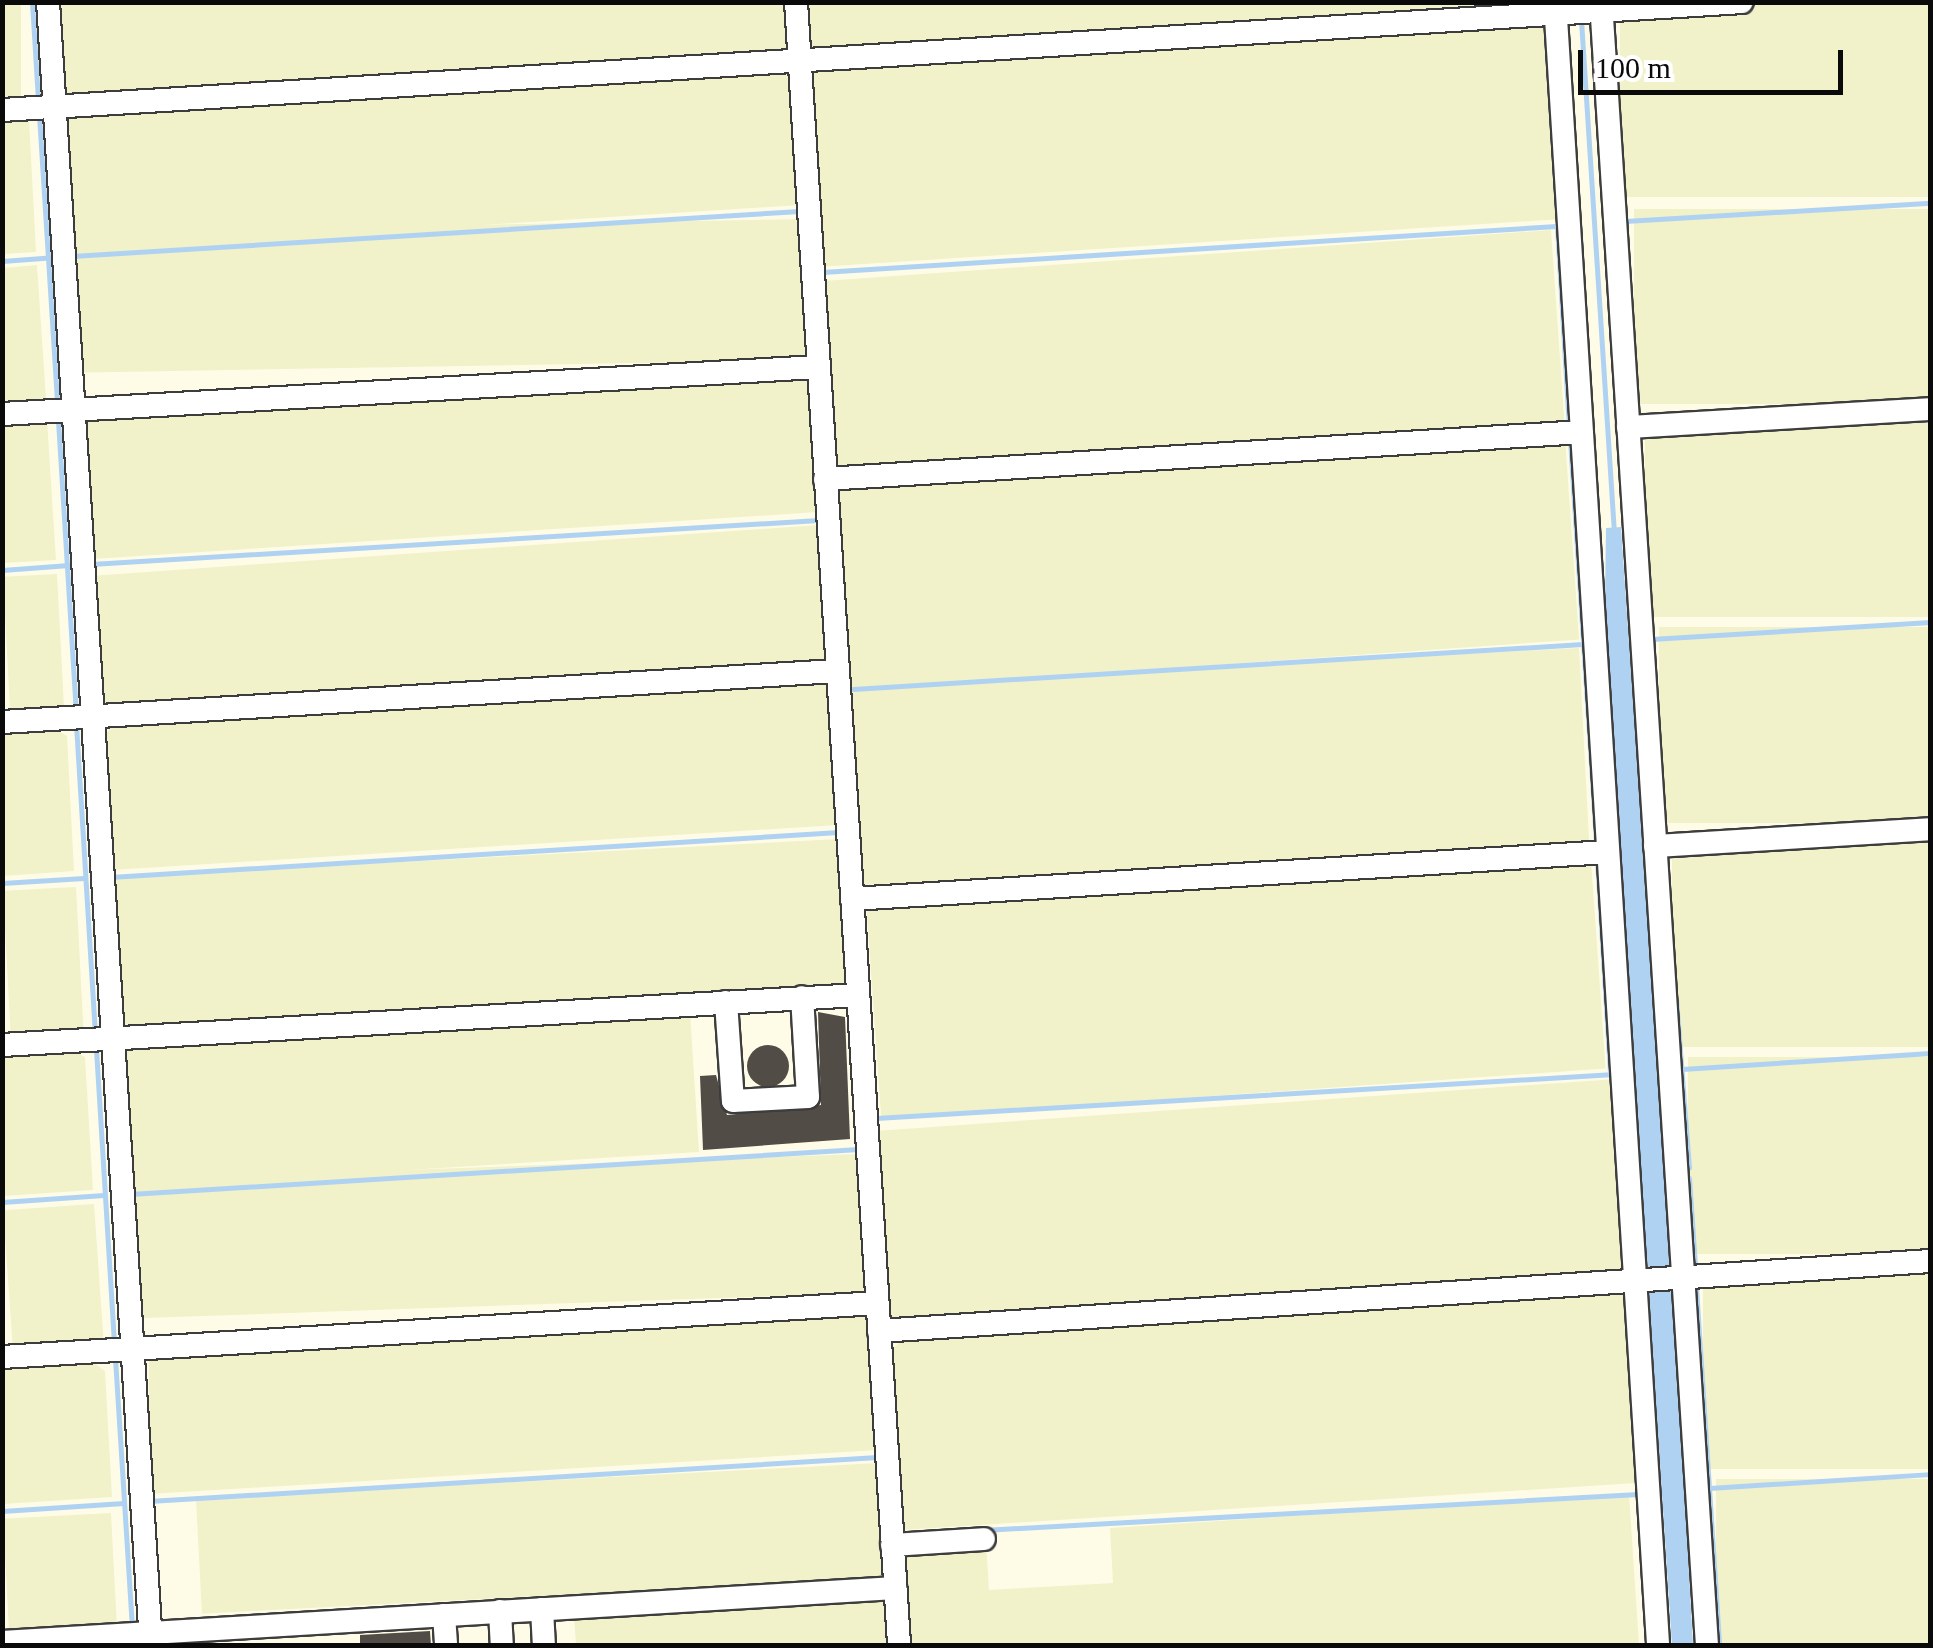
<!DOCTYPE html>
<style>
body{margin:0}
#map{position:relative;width:1933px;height:1648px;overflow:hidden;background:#fefce7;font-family:Georgia,serif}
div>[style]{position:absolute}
.farmland>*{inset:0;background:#f1f2ca;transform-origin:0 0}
.water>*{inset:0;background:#afd2f2}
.stream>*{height:5px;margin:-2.5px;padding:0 2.5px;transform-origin:2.5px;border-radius:2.5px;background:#afd2f2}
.building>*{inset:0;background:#524c47}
.round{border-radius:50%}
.roads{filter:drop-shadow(2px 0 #3d3d3d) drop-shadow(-2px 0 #3d3d3d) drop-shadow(0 2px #3d3d3d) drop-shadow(0 -2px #3d3d3d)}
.minor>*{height:22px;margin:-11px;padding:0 11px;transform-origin:11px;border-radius:11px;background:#fff}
span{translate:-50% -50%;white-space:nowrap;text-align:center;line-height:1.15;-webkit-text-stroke:10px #fff;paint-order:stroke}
.frame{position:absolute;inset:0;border:5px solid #0a0a0a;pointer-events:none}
.scale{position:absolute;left:1578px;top:50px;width:265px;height:45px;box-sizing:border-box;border:5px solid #0a0a0a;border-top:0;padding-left:12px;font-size:30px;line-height:35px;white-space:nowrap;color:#0a0a0a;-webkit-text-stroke:8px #fff;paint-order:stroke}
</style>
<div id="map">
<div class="farmland">
<div style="left:3px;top:3px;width:18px;height:100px"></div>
<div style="clip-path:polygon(56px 3px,788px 3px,791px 49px,67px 101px)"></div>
<div style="clip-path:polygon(802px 3px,1547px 2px,1547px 3px,811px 55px)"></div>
<div style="left:1930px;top:3px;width:194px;height:310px;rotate:90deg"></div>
<div style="clip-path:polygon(1543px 22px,1562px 219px,818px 267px,806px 76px,814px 67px)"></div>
<div style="clip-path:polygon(780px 72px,791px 78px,800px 205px,72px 251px,64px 125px,73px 116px)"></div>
<div style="clip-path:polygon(29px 119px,36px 252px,3px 254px,3px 121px)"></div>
<div style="left:1930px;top:209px;width:195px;height:296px;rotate:90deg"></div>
<div style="left:804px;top:219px;width:141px;height:732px;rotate:89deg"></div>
<div style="left:1551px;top:230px;width:199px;height:733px;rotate:86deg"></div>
<div style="clip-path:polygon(37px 265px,46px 399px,3px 410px,3px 268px)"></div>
<div style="clip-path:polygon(810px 376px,818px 512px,92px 559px,82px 426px,90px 417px)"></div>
<div style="left:1930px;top:418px;width:199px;height:285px;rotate:90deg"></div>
<div style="clip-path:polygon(47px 420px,56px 560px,3px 563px,3px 423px)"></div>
<div style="left:1565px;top:438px;width:202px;height:736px;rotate:86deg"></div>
<div style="left:819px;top:525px;width:136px;height:727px;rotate:86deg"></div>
<div style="left:57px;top:574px;width:139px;height:54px;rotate:87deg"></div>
<div style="left:1930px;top:627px;width:196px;height:271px;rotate:90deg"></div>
<div style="left:1579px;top:648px;width:199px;height:736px;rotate:87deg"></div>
<div style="clip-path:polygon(829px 681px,838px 825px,112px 870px,105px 735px,112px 726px)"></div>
<div style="clip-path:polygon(53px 728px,67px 736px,74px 871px,3px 876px,3px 732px)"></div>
<div style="left:1930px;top:837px;width:210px;height:258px;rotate:90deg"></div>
<div style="left:839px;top:839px;width:149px;height:728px;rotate:87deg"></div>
<div style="left:1591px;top:860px;width:209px;height:726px;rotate:86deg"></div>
<div style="left:76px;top:887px;width:147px;height:73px;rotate:87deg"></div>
<div style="clip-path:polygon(690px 1012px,699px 1152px,132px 1187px,124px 1056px,132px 1046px)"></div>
<div style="clip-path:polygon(69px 1049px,85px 1057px,93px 1190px,3px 1196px,3px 1053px)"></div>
<div style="left:1930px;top:1057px;width:197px;height:242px;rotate:90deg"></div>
<div style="left:1617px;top:1079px;width:191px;height:744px;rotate:86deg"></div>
<div style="left:859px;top:1154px;width:139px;height:728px;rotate:88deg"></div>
<div style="left:94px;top:1204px;width:139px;height:91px;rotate:86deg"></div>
<div style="left:1930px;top:1271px;width:198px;height:227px;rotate:90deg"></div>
<div style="clip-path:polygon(1624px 1292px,1636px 1483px,901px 1530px,891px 1350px,907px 1336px)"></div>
<div style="clip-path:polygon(860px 1315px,870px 1318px,878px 1450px,149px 1494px,149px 1359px)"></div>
<div style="clip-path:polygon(91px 1361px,105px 1371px,112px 1497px,3px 1504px,3px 1366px)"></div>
<div style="left:879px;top:1463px;width:115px;height:684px;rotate:87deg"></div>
<div style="left:1930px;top:1479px;width:166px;height:214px;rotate:90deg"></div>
<div style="clip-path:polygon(1629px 1494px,1639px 1645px,904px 1645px,904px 1549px,986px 1543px,989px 1590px,1113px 1583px,1110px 1528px)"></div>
<div style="left:111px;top:1513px;width:117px;height:108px;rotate:87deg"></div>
<div style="clip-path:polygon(879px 1597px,888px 1602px,891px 1645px,576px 1645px,574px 1617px)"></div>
</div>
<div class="water">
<div style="clip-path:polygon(1621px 527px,1672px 1265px,1693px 1645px,1672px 1645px,1634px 1073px,1605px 601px,1606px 528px)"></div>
</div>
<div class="stream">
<div style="left:32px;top:2px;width:97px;rotate:86.5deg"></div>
<div style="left:1581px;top:20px;width:514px;rotate:86.32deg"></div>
<div style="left:39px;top:115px;width:290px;rotate:86.4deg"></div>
<div style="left:1625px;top:221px;width:306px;rotate:-3.4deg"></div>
<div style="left:72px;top:256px;width:729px;rotate:-3.54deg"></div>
<div style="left:2px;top:261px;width:54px;rotate:-4.2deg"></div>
<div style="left:822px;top:272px;width:736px;rotate:-3.58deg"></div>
<div style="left:1557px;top:226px;width:201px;rotate:86.6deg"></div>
<div style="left:58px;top:420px;width:294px;rotate:86.5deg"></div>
<div style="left:1570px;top:440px;width:406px;rotate:86.3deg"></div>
<div style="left:91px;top:564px;width:729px;rotate:-3.46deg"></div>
<div style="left:2px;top:570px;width:67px;rotate:-4.3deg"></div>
<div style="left:1651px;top:639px;width:280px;rotate:-3.5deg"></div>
<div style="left:853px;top:689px;width:731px;rotate:-3.53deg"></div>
<div style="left:76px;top:724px;width:310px;rotate:86.5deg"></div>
<div style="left:1597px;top:860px;width:214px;rotate:86.5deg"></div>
<div style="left:110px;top:877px;width:730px;rotate:-3.53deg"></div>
<div style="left:2px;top:883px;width:82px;rotate:-3.5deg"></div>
<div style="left:1676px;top:999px;width:169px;rotate:85.6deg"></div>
<div style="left:96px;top:1049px;width:294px;rotate:86.5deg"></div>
<div style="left:1682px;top:1069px;width:249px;rotate:-3.7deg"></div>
<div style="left:876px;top:1118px;width:739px;rotate:-3.41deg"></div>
<div style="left:1689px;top:1178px;width:89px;rotate:86.1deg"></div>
<div style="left:130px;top:1194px;width:730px;rotate:-3.53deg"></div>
<div style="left:2px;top:1202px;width:102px;rotate:-3.9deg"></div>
<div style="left:1696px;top:1287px;width:360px;rotate:86.3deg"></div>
<div style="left:115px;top:1358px;width:269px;rotate:86.4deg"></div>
<div style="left:1709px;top:1488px;width:221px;rotate:-3.6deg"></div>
<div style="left:149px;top:1501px;width:730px;rotate:-3.45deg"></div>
<div style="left:2px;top:1511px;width:122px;rotate:-3.8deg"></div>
<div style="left:983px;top:1530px;width:656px;rotate:-3.15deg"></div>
</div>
<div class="building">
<div style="clip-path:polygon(818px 1012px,845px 1017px,850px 1139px,703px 1150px,700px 1076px,716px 1075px,727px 1115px,821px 1105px)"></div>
<div class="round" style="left:747px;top:1045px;width:42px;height:42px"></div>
<div style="clip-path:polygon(430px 1631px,431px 1646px,360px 1646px,360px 1635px)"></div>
</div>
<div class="roads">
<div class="minor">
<div style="left:48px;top:2px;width:1647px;rotate:86.41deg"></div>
<div style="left:796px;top:2px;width:1647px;rotate:86.41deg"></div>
<div style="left:1555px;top:2px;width:1647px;rotate:86.41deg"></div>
<div style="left:1601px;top:2px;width:1647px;rotate:86.31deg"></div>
<div style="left:2px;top:110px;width:1743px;rotate:-3.55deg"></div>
<div style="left:2px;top:414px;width:817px;rotate:-3.3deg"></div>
<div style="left:1628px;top:427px;width:303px;rotate:-3.4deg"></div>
<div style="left:825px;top:479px;width:758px;rotate:-3.55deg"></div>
<div style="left:2px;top:722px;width:837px;rotate:-3.5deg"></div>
<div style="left:1655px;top:846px;width:276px;rotate:-3.5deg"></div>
<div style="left:852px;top:899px;width:757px;rotate:-3.56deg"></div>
<div style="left:726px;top:1002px;width:99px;rotate:86deg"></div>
<div style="left:733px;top:1101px;width:75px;rotate:-3.1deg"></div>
<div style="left:808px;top:1097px;width:100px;rotate:-93.4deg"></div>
<div style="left:2px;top:1045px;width:857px;rotate:-3.34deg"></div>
<div style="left:879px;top:1331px;width:1053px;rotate:-3.81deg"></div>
<div style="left:2px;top:1357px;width:877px;rotate:-3.53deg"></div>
<div style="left:892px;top:1545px;width:92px;rotate:-3.7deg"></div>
<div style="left:542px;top:1609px;width:37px;rotate:87deg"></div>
<div style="left:500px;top:1611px;width:35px;rotate:87deg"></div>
<div style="left:444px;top:1615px;width:31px;rotate:86deg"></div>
<div style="left:2px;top:1642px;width:895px;rotate:-3.46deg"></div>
</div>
</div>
<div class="frame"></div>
<div class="scale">100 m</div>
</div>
